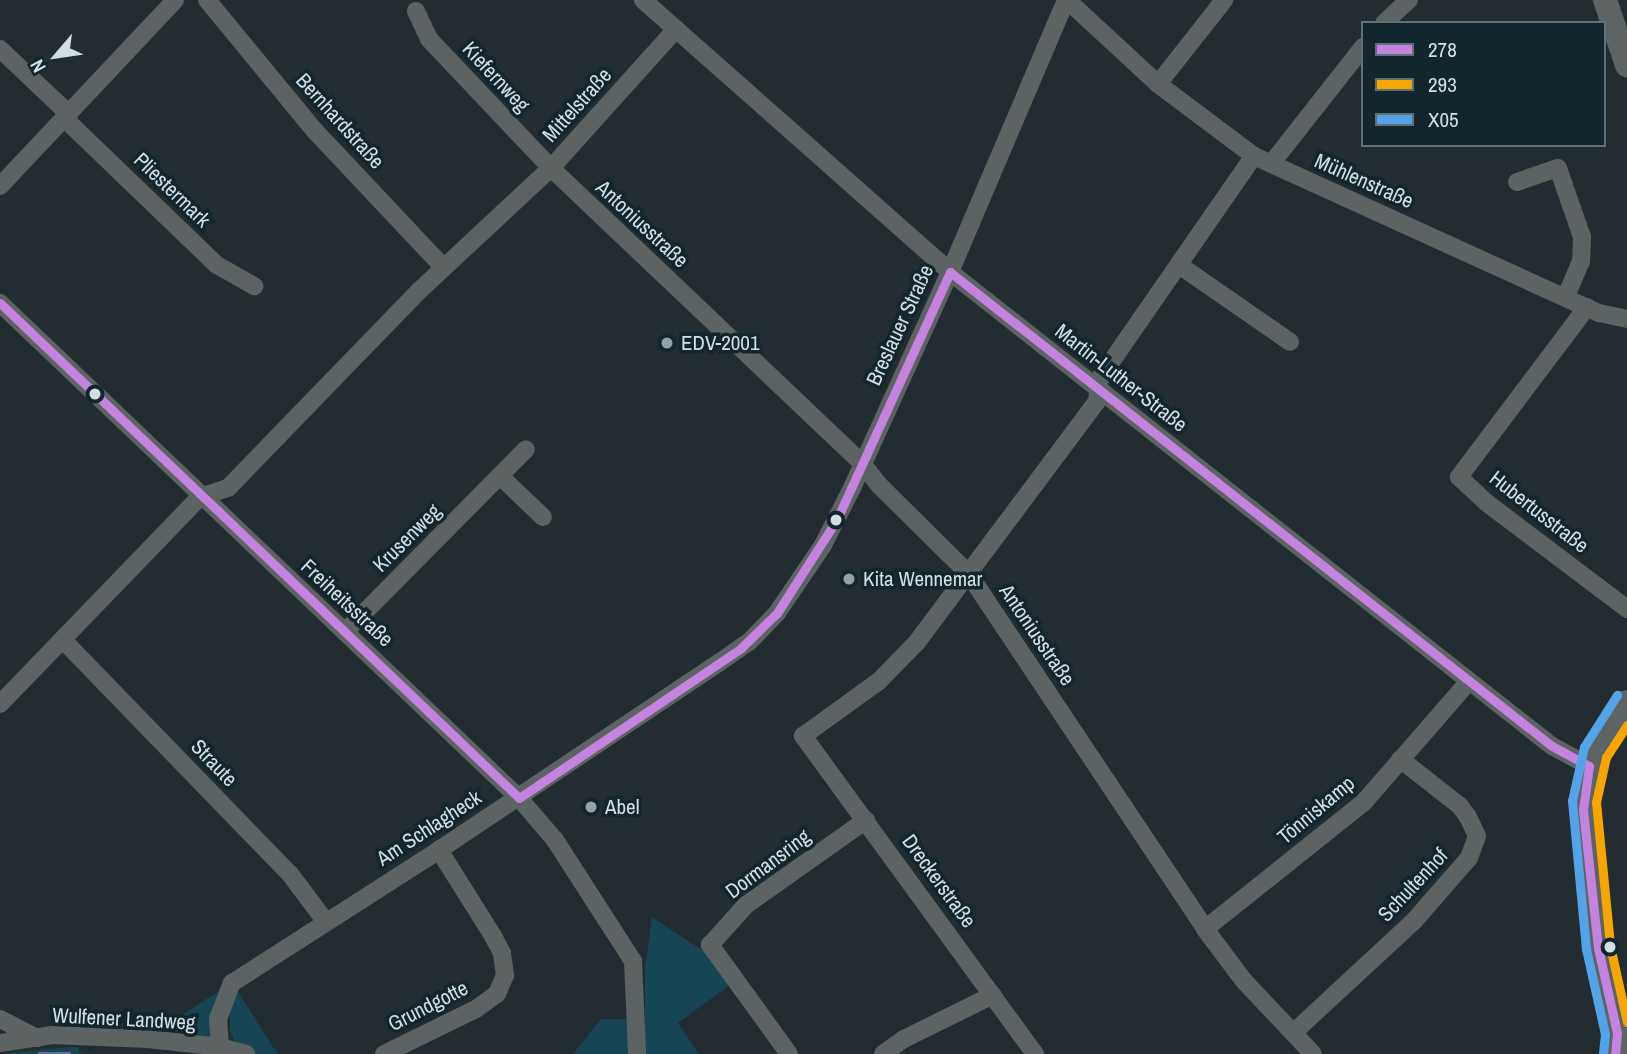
<!DOCTYPE html>
<meta charset="utf-8">
<style>
body{margin:0}
#map{position:relative;width:1627px;height:1054px;overflow:hidden;background:#232d31;font-family:"Archivo Narrow",sans-serif}
div>[style]{position:absolute}
.green>*{inset:0;background:#164553}
.stream>*{height:4.5px;margin:-2.25px;padding:0 2.25px;transform-origin:2.25px;border-radius:2.25px;background:#636e9a}
.minor>*{height:18px;margin:-9px;padding:0 9px;transform-origin:9px;border-radius:9px;background:#5d6262}
.secondary>*{height:24px;margin:-12px;padding:0 12px;transform-origin:12px;border-radius:12px;background:#5e6364}
.bus-1>*{height:9px;margin:-4.5px;padding:0 4.5px;transform-origin:4.5px;border-radius:4.5px;background:#c483df}
.bus-2>*{height:9px;margin:-4.5px;padding:0 4.5px;transform-origin:4.5px;border-radius:4.5px;background:#f7a600}
.bus-3>*{height:9px;margin:-4.5px;padding:0 4.5px;transform-origin:4.5px;border-radius:4.5px;background:#53a3e8}
.dots>*{width:19px;height:19px;translate:-50% -50%;box-sizing:border-box;border:4px solid #13262d;border-radius:50%}
span{translate:-50% -50%;white-space:nowrap;text-align:center;line-height:1.15;-webkit-text-stroke:7px #13262d;paint-order:stroke}
.street-label{font-size:21px;color:#d3dfe3}
.poi-label{font-size:21px;color:#d3dfe3}
.left{translate:0 -50%;text-align:left}
.legend{position:absolute;left:1361px;top:21px;width:245px;height:126px;box-sizing:border-box;background:#13262d;border:2px solid #607076;margin:0;padding:9px 12px;list-style:none;font-size:21px;color:#d3dfe3}
.legend li{display:flex;align-items:center;gap:14px;height:35px}
.legend b{width:35px;border:2px solid #607076}
.north{position:absolute;left:21px;top:21px;width:70px;height:70px;-webkit-text-stroke:5px #13262d;paint-order:stroke;rotate:241deg;font-size:19px;font-weight:700;line-height:28px;text-align:center;color:#d3dfe3}
.north::after{content:'';display:block;margin:auto;width:24px;height:32px;background:#d3dfe3;clip-path:polygon(50% 0,100% 100%,50% 72%,0 100%)}
</style>
<div id="map">
<div class="green">
<div style="clip-path:polygon(652px 917px,705px 952px,730px 985px,678px 1023px,699px 1054px,645px 1054px,645px 968px)"></div>
<div style="clip-path:polygon(237px 990px,274px 1049px,279px 1054px,255px 1054px,236px 1044px,230px 1030px,230px 1001px)"></div>
<div style="clip-path:polygon(219px 991px,216px 1036px,197px 1041px,182px 1015px)"></div>
<div style="clip-path:polygon(601px 1019px,629px 1019px,630px 1054px,573px 1054px)"></div>
<div style="clip-path:polygon(72px 1047px,79px 1047px,79px 1053px,94px 1054px,0 1054px)"></div>
</div>
<div class="stream">
<div style="left:40px;top:1054px;width:29px"></div>
</div>
<div class="minor">
<div style="left:207px;top:0;width:170px;rotate:50.5deg"></div>
<div style="left:315px;top:131px;width:188px;rotate:46.7deg"></div>
<div style="left:643px;top:0;width:410px;rotate:41.5deg"></div>
<div style="left:950px;top:272px;width:766px;rotate:38.22deg"></div>
<div style="left:1552px;top:746px;width:42px;rotate:28.4deg"></div>
<div style="left:1067px;top:0;width:124px;rotate:42.7deg"></div>
<div style="left:1158px;top:84px;width:120px;rotate:36.9deg"></div>
<div style="left:1254px;top:156px;width:379px;rotate:24.5deg"></div>
<div style="left:1599px;top:313px;width:29px;rotate:12deg"></div>
<div style="left:416px;top:11px;width:31px;rotate:65deg"></div>
<div style="left:429px;top:39px;width:178px;rotate:46.6deg"></div>
<div style="left:551px;top:168px;width:427px;rotate:43.5deg"></div>
<div style="left:861px;top:462px;width:28px;rotate:52deg"></div>
<div style="left:878px;top:484px;width:127px;rotate:44.7deg"></div>
<div style="left:968px;top:573px;width:428px;rotate:56.3deg"></div>
<div style="left:1205px;top:929px;width:65px;rotate:53.1deg"></div>
<div style="left:1244px;top:981px;width:100px;rotate:46.6deg"></div>
<div style="left:1384px;top:23px;width:34px;rotate:-43deg"></div>
<div style="left:0;top:49px;width:95px;rotate:43.3deg"></div>
<div style="left:1158px;top:84px;width:107px;rotate:-51.8deg"></div>
<div style="left:64px;top:118px;width:212px;rotate:43.9deg"></div>
<div style="left:217px;top:265px;width:43px;rotate:29.6deg"></div>
<div style="left:1271px;top:164px;width:149px;rotate:-51.8deg"></div>
<div style="left:1517px;top:182px;width:43px;rotate:-18.9deg"></div>
<div style="left:1558px;top:168px;width:73px;rotate:70.8deg"></div>
<div style="left:1582px;top:237px;width:24px;rotate:92deg"></div>
<div style="left:1581px;top:261px;width:39px;rotate:113deg"></div>
<div style="left:0;top:186px;width:255px;rotate:-46.7deg"></div>
<div style="left:1179px;top:265px;width:135px;rotate:34.7deg"></div>
<div style="left:0;top:303px;width:717px;rotate:43.64deg"></div>
<div style="left:519px;top:798px;width:55px;rotate:49.4deg"></div>
<div style="left:555px;top:840px;width:144px;rotate:57.2deg"></div>
<div style="left:633px;top:961px;width:93px;rotate:87.5deg"></div>
<div style="left:1587px;top:307px;width:213px;rotate:127deg"></div>
<div style="left:1459px;top:477px;width:38px;rotate:43deg"></div>
<div style="left:1487px;top:503px;width:176px;rotate:37.1deg"></div>
<div style="left:501px;top:477px;width:58px;rotate:43.6deg"></div>
<div style="left:345px;top:632px;width:257px;rotate:-45.3deg"></div>
<div style="left:63px;top:640px;width:326px;rotate:45.9deg"></div>
<div style="left:290px;top:874px;width:60px;rotate:53.1deg"></div>
<div style="left:0;top:704px;width:288px;rotate:-46deg"></div>
<div style="left:200px;top:497px;width:29px;rotate:-18deg"></div>
<div style="left:228px;top:488px;width:276px;rotate:-45.9deg"></div>
<div style="left:420px;top:290px;width:179px;rotate:-43deg"></div>
<div style="left:551px;top:168px;width:187px;rotate:-48deg"></div>
<div style="left:1205px;top:929px;width:203px;rotate:-38.6deg"></div>
<div style="left:1364px;top:802px;width:160px;rotate:-49deg"></div>
<div style="left:0;top:1019px;width:42px;rotate:27.2deg"></div>
<div style="left:1293px;top:1033px;width:165px;rotate:-42.8deg"></div>
<div style="left:1414px;top:921px;width:84px;rotate:-48.9deg"></div>
<div style="left:1469px;top:858px;width:23px;rotate:-70deg"></div>
<div style="left:1477px;top:836px;width:21px;rotate:-115deg"></div>
<div style="left:1468px;top:817px;width:14px;rotate:-126deg"></div>
<div style="left:1460px;top:806px;width:76px;rotate:-141.9deg"></div>
<div style="left:0;top:1043px;width:53px;rotate:-8.7deg"></div>
<div style="left:52px;top:1035px;width:96px;rotate:2.4deg"></div>
<div style="left:148px;top:1039px;width:72px;rotate:6.3deg"></div>
<div style="left:220px;top:1047px;width:27px;rotate:15deg"></div>
<div style="left:220px;top:1047px;width:28px;rotate:-94deg"></div>
<div style="left:218px;top:1019px;width:39px;rotate:-69deg"></div>
<div style="left:232px;top:983px;width:246px;rotate:-32.7deg"></div>
<div style="left:439px;top:850px;width:338px;rotate:-33.8deg"></div>
<div style="left:720px;top:662px;width:35px;rotate:-35deg"></div>
<div style="left:749px;top:642px;width:40px;rotate:-46deg"></div>
<div style="left:777px;top:613px;width:82px;rotate:-55.9deg"></div>
<div style="left:823px;top:545px;width:64px;rotate:-63deg"></div>
<div style="left:852px;top:488px;width:237px;rotate:-65.6deg"></div>
<div style="left:950px;top:272px;width:296px;rotate:-66.9deg"></div>
<div style="left:384px;top:1054px;width:102px;rotate:-26.1deg"></div>
<div style="left:476px;top:1009px;width:26px;rotate:-36deg"></div>
<div style="left:497px;top:994px;width:21px;rotate:-67deg"></div>
<div style="left:505px;top:975px;width:22px;rotate:-98deg"></div>
<div style="left:502px;top:953px;width:19px;rotate:-118deg"></div>
<div style="left:493px;top:936px;width:102px;rotate:-122.1deg"></div>
<div style="left:789px;top:1054px;width:135px;rotate:-125.9deg"></div>
<div style="left:710px;top:945px;width:54px;rotate:-48deg"></div>
<div style="left:746px;top:905px;width:147px;rotate:-35.3deg"></div>
<div style="left:883px;top:1054px;width:26px;rotate:-36deg"></div>
<div style="left:904px;top:1039px;width:99px;rotate:-26.3deg"></div>
<div style="left:1035px;top:1054px;width:394px;rotate:-126.1deg"></div>
<div style="left:803px;top:736px;width:94px;rotate:-35.9deg"></div>
<div style="left:879px;top:681px;width:54px;rotate:-45.7deg"></div>
<div style="left:917px;top:642px;width:301px;rotate:-53.2deg"></div>
<div style="left:1097px;top:401px;width:23px;rotate:-83deg"></div>
<div style="left:1100px;top:378px;width:270px;rotate:-55.3deg"></div>
</div>
<div class="secondary">
<div style="left:1605px;top:0;width:69px;rotate:71.3deg"></div>
<div style="left:1615px;top:1054px;width:21px;rotate:-85deg"></div>
<div style="left:1617px;top:1033px;width:87px;rotate:-102.6deg"></div>
<div style="left:1598px;top:948px;width:148px;rotate:-95.4deg"></div>
<div style="left:1584px;top:801px;width:50px;rotate:-77.3deg"></div>
<div style="left:1595px;top:752px;width:59px;rotate:-57.4deg"></div>
</div>
<div class="bus-1">
<div style="left:950px;top:272px;width:766px;rotate:38.22deg"></div>
<div style="left:1552px;top:746px;width:42px;rotate:28.4deg"></div>
<div style="left:0;top:303px;width:717px;rotate:43.64deg"></div>
<div style="left:1589px;top:766px;width:44px;rotate:97.8deg"></div>
<div style="left:1583px;top:810px;width:139px;rotate:83.8deg"></div>
<div style="left:1598px;top:948px;width:87px;rotate:77.4deg"></div>
<div style="left:1617px;top:1033px;width:21px;rotate:95deg"></div>
<div style="left:519px;top:798px;width:268px;rotate:-34deg"></div>
<div style="left:741px;top:648px;width:50px;rotate:-44.2deg"></div>
<div style="left:777px;top:613px;width:112px;rotate:-57.4deg"></div>
<div style="left:837px;top:519px;width:272px;rotate:-65.4deg"></div>
</div>
<div class="bus-2">
<div style="left:1627px;top:725px;width:38px;rotate:123deg"></div>
<div style="left:1606px;top:757px;width:46px;rotate:102.5deg"></div>
<div style="left:1596px;top:802px;width:145px;rotate:84.4deg"></div>
<div style="left:1610px;top:946px;width:78px;rotate:77.4deg"></div>
</div>
<div class="bus-3">
<div style="left:1603px;top:1053px;width:19px;rotate:-84deg"></div>
<div style="left:1605px;top:1034px;width:87px;rotate:-102.6deg"></div>
<div style="left:1586px;top:949px;width:149px;rotate:-95.4deg"></div>
<div style="left:1572px;top:801px;width:55px;rotate:-77.5deg"></div>
<div style="left:1584px;top:747px;width:62px;rotate:-57.6deg"></div>
</div>
<div class="dots">
<div style="left:667px;top:343px;background:#95a1a5"></div>
<div style="left:95px;top:394px;background:#d3dfe3"></div>
<div style="left:836px;top:520px;background:#d3dfe3"></div>
<div style="left:849px;top:579px;background:#95a1a5"></div>
<div style="left:591px;top:807px;background:#95a1a5"></div>
<div style="left:1610px;top:947px;background:#d3dfe3"></div>
</div>
<div class="street-label">
<span style="left:496px;top:77px;rotate:47deg">Kiefernweg</span>
<span style="left:577px;top:105px;rotate:-48deg">Mittelstraße</span>
<span style="left:340px;top:121px;rotate:48deg">Bernhardstraße</span>
<span style="left:1364px;top:181px;rotate:24deg">Mühlenstraße</span>
<span style="left:172px;top:190px;rotate:44deg">Pliestermark</span>
<span style="left:642px;top:224px;rotate:43deg">Antoniusstraße</span>
<span style="left:900px;top:325px;rotate:-65deg">Breslauer Straße</span>
<span style="left:1121px;top:378px;rotate:38deg">Martin-Luther-Straße</span>
<span style="left:1539px;top:512px;rotate:38deg">Hubertusstraße</span>
<span style="left:407px;top:538px;rotate:-45deg">Krusenweg</span>
<span style="left:347px;top:603px;rotate:43deg">Freiheitsstraße</span>
<span style="left:1037px;top:635px;rotate:56deg">Antoniusstraße</span>
<span style="left:214px;top:763px;rotate:46deg">Straute</span>
<span style="left:1316px;top:810px;rotate:-40deg">Tönniskamp</span>
<span style="left:429px;top:828px;rotate:-33deg">Am Schlagheck</span>
<span style="left:768px;top:864px;rotate:-37deg">Dormansring</span>
<span style="left:939px;top:881px;rotate:54deg">Dreckerstraße</span>
<span style="left:1413px;top:885px;rotate:-47deg">Schultenhof</span>
<span style="left:428px;top:1006px;rotate:-27deg">Grundgotte</span>
<span style="left:124px;top:1019px;rotate:3deg">Wulfener Landweg</span>
</div>
<div class="poi-label">
<span class="left" style="left:681px;top:343px">EDV-2001</span>
<span class="left" style="left:863px;top:579px">Kita Wennemar</span>
<span class="left" style="left:605px;top:807px">Abel</span>
</div>
<ul class="legend">
<li><b style="height:9px;background:#c483df"></b>278</li>
<li><b style="height:9px;background:#f7a600"></b>293</li>
<li><b style="height:9px;background:#53a3e8"></b>X05</li>
</ul>
<div class="north">N</div>
</div>
